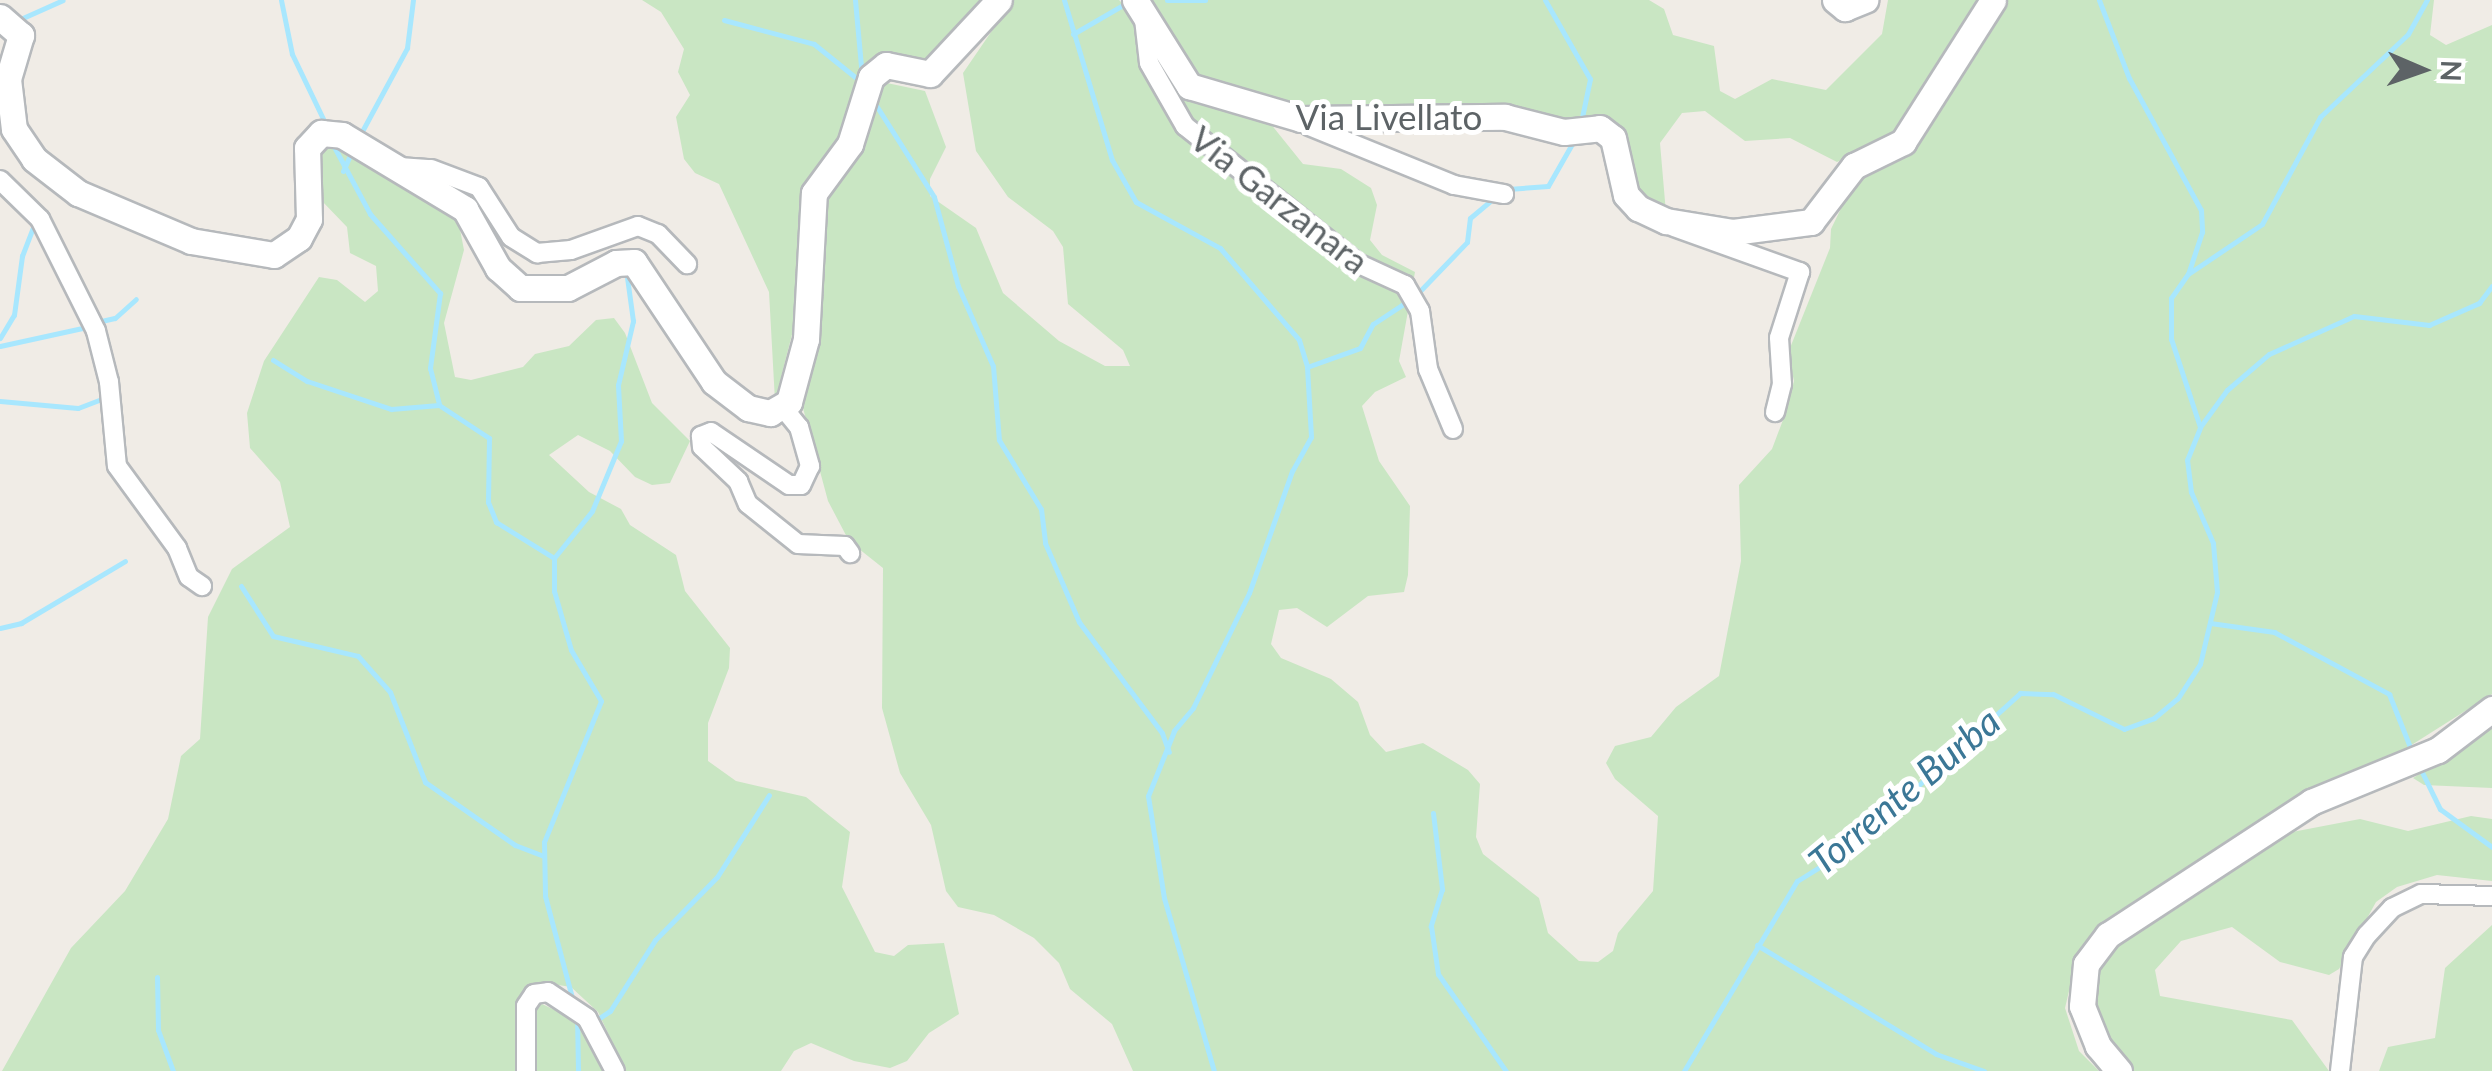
<!DOCTYPE html>
<style>
body{margin:0}
#map{position:relative;width:2492px;height:1071px;overflow:hidden;background:#f0ece6;font-family:Lato,sans-serif}
div>[style]{position:absolute}
.green>*{inset:0;background:#c9e6c3}
.stream>*{height:5px;margin:-2.5px;padding:0 2.5px;transform-origin:2.5px;border-radius:2.5px;background:#a8e7fe}
.roads{filter:drop-shadow(2px 0 #b6b9bc) drop-shadow(-2px 0 #b6b9bc) drop-shadow(0 2px #b6b9bc) drop-shadow(0 -2px #b6b9bc)}
.street>*{height:18px;margin:-9px;padding:0 9px;transform-origin:9px;border-radius:9px;background:#fff}
.secondary>*{height:25px;margin:-12.5px;padding:0 12.5px;transform-origin:12.5px;border-radius:12.5px;background:#fff}
span{translate:-50% -50%;white-space:nowrap;text-align:center;line-height:1.15;-webkit-text-stroke:10px #fff;paint-order:stroke}
.street-label{font-size:35px;color:#5d6366}
.water-label{font-size:38px;color:#3b7796;font-style:italic}
.north{position:absolute;left:2372px;top:20px;width:100px;height:100px;-webkit-text-stroke:8px #fff;paint-order:stroke;rotate:92deg;font-size:28px;font-weight:700;line-height:40px;text-align:center;color:#5d6366}
.north::after{content:'';display:block;margin:auto;width:35px;height:45px;background:#5d6366;clip-path:polygon(50% 0,100% 100%,50% 72%,0 100%)}
</style>
<div id="map">
<div class="green">
<div style="clip-path:polygon(642px 0,993px 0,927px 64px,873px 59px,859px 72px,775px 401px,769px 292px,719px 184px,695px 173px,684px 159px,676px 117px,690px 95px,678px 72px,684px 49px,661px 12px)"></div>
<div style="clip-path:polygon(1013px 0,1119px 0,1141px 22px,1164px 87px,1270px 123px,1303px 164px,1341px 169px,1371px 188px,1377px 205px,1370px 240px,1382px 255px,1415px 272px,1399px 361px,1406px 377px,1375px 392px,1362px 406px,1379px 461px,1410px 506px,1408px 575px,1404px 592px,1368px 596px,1327px 627px,1297px 608px,1279px 610px,1271px 644px,1281px 658px,1331px 679px,1358px 702px,1370px 735px,1386px 752px,1423px 743px,1468px 770px,1480px 784px,1476px 837px,1483px 854px,1539px 898px,1548px 933px,1579px 961px,1598px 962px,1613px 951px,1618px 933px,1653px 891px,1658px 816px,1615px 779px,1606px 763px,1615px 746px,1651px 737px,1676px 707px,1719px 676px,1741px 561px,1739px 485px,1772px 449px,1786px 412px,1794px 381px,1788px 353px,1830px 248px,1831px 229px,1850px 190px,2007px 0,2434px 0,2430px 35px,2446px 45px,2492px 25px,2492px 694px,2077px 957px,2065px 1008px,2079px 1051px,2099px 1071px,1133px 1071px,1112px 1024px,1070px 989px,1059px 963px,1034px 938px,994px 915px,958px 907px,946px 891px,931px 825px,900px 773px,882px 708px,883px 568px,849px 541px,828px 501px,800px 397px,820px 200px,882px 82px,925px 91px,946px 147px,930px 179px,930px 196px,976px 228px,1003px 293px,1059px 341px,1105px 366px,1130px 366px,1123px 350px,1068px 304px,1063px 247px,1053px 231px,1008px 197px,976px 151px,963px 73px)"></div>
<div style="clip-path:polygon(1142px 0,1649px 0,1664px 9px,1673px 35px,1714px 46px,1720px 91px,1735px 99px,1772px 79px,1826px 90px,1882px 34px,1888px 0,1985px 0,1918px 109px,1887px 140px,1837px 162px,1790px 138px,1745px 141px,1705px 111px,1682px 113px,1660px 143px,1666px 213px,1636px 189px,1623px 138px,1287px 109px,1197px 81px)"></div>
<div style="clip-path:polygon(329px 144px,457px 214px,464px 250px,444px 323px,455px 377px,471px 380px,523px 367px,535px 354px,569px 346px,596px 320px,614px 318px,625px 333px,652px 403px,690px 441px,670px 483px,652px 485px,635px 477px,610px 451px,578px 435px,549px 455px,589px 492px,621px 509px,630px 525px,676px 555px,685px 591px,730px 648px,729px 668px,708px 723px,708px 761px,736px 781px,806px 797px,850px 832px,842px 887px,875px 952px,894px 956px,908px 945px,944px 943px,959px 1014px,929px 1033px,907px 1061px,890px 1068px,854px 1061px,811px 1043px,794px 1051px,781px 1071px,626px 1071px,598px 1012px,571px 987px,552px 984px,533px 986px,519px 998px,522px 1071px,2px 1071px,71px 948px,125px 891px,168px 819px,181px 756px,200px 739px,208px 617px,232px 569px,290px 527px,280px 482px,250px 448px,247px 413px,264px 361px,319px 277px,337px 280px,365px 302px,378px 291px,376px 266px,350px 253px,347px 227px,321px 200px,315px 164px,321px 147px)"></div>
<div style="clip-path:polygon(2492px 728px,2492px 788px,2424px 785px,2413px 778px)"></div>
<div style="clip-path:polygon(2471px 816px,2492px 819px,2492px 881px,2437px 875px,2397px 887px,2376px 902px,2339px 969px,2329px 975px,2280px 962px,2232px 927px,2181px 941px,2155px 970px,2160px 996px,2292px 1020px,2329px 1071px,2131px 1071px,2105px 1038px,2093px 1002px,2097px 967px,2121px 942px,2287px 833px,2360px 819px,2408px 831px)"></div>
<div style="clip-path:polygon(2492px 925px,2492px 1071px,2379px 1071px,2388px 1047px,2435px 1038px,2445px 968px)"></div>
<div style="clip-path:polygon(542px 1004px,580px 1022px,608px 1071px,532px 1071px,533px 1008px)"></div>
</div>
<div class="stream">
<div style="left:281px;top:0;width:55px;rotate:78.5deg"></div>
<div style="left:292px;top:54px;width:76px;rotate:64.4deg"></div>
<div style="left:855px;top:0;width:77px;rotate:84.8deg"></div>
<div style="left:1064px;top:0;width:167px;rotate:73.3deg"></div>
<div style="left:1112px;top:160px;width:48px;rotate:60.3deg"></div>
<div style="left:1136px;top:202px;width:96px;rotate:28.7deg"></div>
<div style="left:1220px;top:248px;width:121px;rotate:49.3deg"></div>
<div style="left:1299px;top:340px;width:28px;rotate:73deg"></div>
<div style="left:1307px;top:367px;width:70px;rotate:86.7deg"></div>
<div style="left:1311px;top:437px;width:39px;rotate:119deg"></div>
<div style="left:1292px;top:471px;width:129px;rotate:109.4deg"></div>
<div style="left:1249px;top:593px;width:128px;rotate:116deg"></div>
<div style="left:1193px;top:708px;width:30px;rotate:130deg"></div>
<div style="left:1174px;top:731px;width:70px;rotate:111.8deg"></div>
<div style="left:1148px;top:796px;width:103px;rotate:81.1deg"></div>
<div style="left:1164px;top:898px;width:180px;rotate:73.9deg"></div>
<div style="left:1167px;top:0;width:38px"></div>
<div style="left:1545px;top:0;width:91px;rotate:60.3deg"></div>
<div style="left:1590px;top:79px;width:44px;rotate:101.8deg"></div>
<div style="left:2099px;top:0;width:84px;rotate:69deg"></div>
<div style="left:2129px;top:78px;width:150px;rotate:61.4deg"></div>
<div style="left:2201px;top:210px;width:22px;rotate:87deg"></div>
<div style="left:2202px;top:232px;width:44px;rotate:108.4deg"></div>
<div style="left:724px;top:20px;width:93px;rotate:14.9deg"></div>
<div style="left:814px;top:44px;width:59px;rotate:38.8deg"></div>
<div style="left:16px;top:21px;width:51px;rotate:-24.1deg"></div>
<div style="left:1073px;top:34px;width:64px;rotate:-30.2deg"></div>
<div style="left:874px;top:102px;width:112px;rotate:57.7deg"></div>
<div style="left:934px;top:197px;width:92px;rotate:74.9deg"></div>
<div style="left:958px;top:286px;width:87px;rotate:66.4deg"></div>
<div style="left:993px;top:366px;width:74px;rotate:85.4deg"></div>
<div style="left:999px;top:440px;width:81px;rotate:58.7deg"></div>
<div style="left:1041px;top:509px;width:34px;rotate:83deg"></div>
<div style="left:1045px;top:543px;width:86px;rotate:66.7deg"></div>
<div style="left:1079px;top:622px;width:139px;rotate:53.2deg"></div>
<div style="left:1162px;top:733px;width:20px;rotate:70deg"></div>
<div style="left:360px;top:135px;width:99px;rotate:-61.6deg"></div>
<div style="left:407px;top:48px;width:48px;rotate:-82.9deg"></div>
<div style="left:332px;top:143px;width:81px;rotate:61.8deg"></div>
<div style="left:370px;top:214px;width:106px;rotate:48.5deg"></div>
<div style="left:440px;top:293px;width:76px;rotate:97.6deg"></div>
<div style="left:430px;top:368px;width:38px;rotate:76deg"></div>
<div style="left:439px;top:405px;width:60px;rotate:33.4deg"></div>
<div style="left:489px;top:438px;width:64px;rotate:90.9deg"></div>
<div style="left:488px;top:502px;width:22px;rotate:68deg"></div>
<div style="left:496px;top:522px;width:68px;rotate:31.8deg"></div>
<div style="left:554px;top:558px;width:33px;rotate:90deg"></div>
<div style="left:554px;top:591px;width:61px;rotate:73.9deg"></div>
<div style="left:571px;top:650px;width:59px;rotate:59.5deg"></div>
<div style="left:601px;top:701px;width:152px;rotate:112deg"></div>
<div style="left:544px;top:842px;width:54px;rotate:88.9deg"></div>
<div style="left:545px;top:896px;width:109px;rotate:75.1deg"></div>
<div style="left:343px;top:171px;width:24px;rotate:-66deg"></div>
<div style="left:1508px;top:189px;width:40px;rotate:-4.3deg"></div>
<div style="left:1548px;top:186px;width:56px;rotate:-60.3deg"></div>
<div style="left:1417px;top:294px;width:72px;rotate:-46.1deg"></div>
<div style="left:1467px;top:242px;width:24px;rotate:-83deg"></div>
<div style="left:1470px;top:218px;width:31px;rotate:-40deg"></div>
<div style="left:97px;top:322px;width:18px;rotate:-13deg"></div>
<div style="left:115px;top:318px;width:28px;rotate:-42deg"></div>
<div style="left:0;top:338px;width:27px;rotate:-59deg"></div>
<div style="left:14px;top:315px;width:60px;rotate:-82.3deg"></div>
<div style="left:22px;top:256px;width:33px;rotate:-69deg"></div>
<div style="left:0;top:346px;width:89px;rotate:-12.3deg"></div>
<div style="left:273px;top:360px;width:40px;rotate:32deg"></div>
<div style="left:307px;top:381px;width:89px;rotate:18.4deg"></div>
<div style="left:391px;top:409px;width:48px;rotate:-4.8deg"></div>
<div style="left:1307px;top:367px;width:56px;rotate:-19.7deg"></div>
<div style="left:1360px;top:348px;width:27px;rotate:-62deg"></div>
<div style="left:1373px;top:324px;width:42px;rotate:-33.3deg"></div>
<div style="left:0;top:401px;width:78px;rotate:5.1deg"></div>
<div style="left:78px;top:408px;width:28px;rotate:-21deg"></div>
<div style="left:2200px;top:427px;width:93px;rotate:-108.2deg"></div>
<div style="left:2171px;top:339px;width:41px;rotate:-90deg"></div>
<div style="left:2171px;top:298px;width:29px;rotate:-55deg"></div>
<div style="left:2188px;top:274px;width:89px;rotate:-34deg"></div>
<div style="left:2262px;top:224px;width:122px;rotate:-61.5deg"></div>
<div style="left:2320px;top:117px;width:121px;rotate:-43.3deg"></div>
<div style="left:2408px;top:34px;width:39px;rotate:-61deg"></div>
<div style="left:554px;top:558px;width:60px;rotate:-51deg"></div>
<div style="left:592px;top:511px;width:76px;rotate:-67.5deg"></div>
<div style="left:621px;top:441px;width:56px;rotate:-93.1deg"></div>
<div style="left:618px;top:385px;width:66px;rotate:-76.8deg"></div>
<div style="left:633px;top:321px;width:51px;rotate:-97.8deg"></div>
<div style="left:241px;top:586px;width:59px;rotate:57.4deg"></div>
<div style="left:273px;top:636px;width:87px;rotate:13.2deg"></div>
<div style="left:358px;top:656px;width:48px;rotate:48.4deg"></div>
<div style="left:390px;top:692px;width:97px;rotate:68.7deg"></div>
<div style="left:425px;top:782px;width:110px;rotate:35deg"></div>
<div style="left:515px;top:845px;width:30px;rotate:21deg"></div>
<div style="left:2210px;top:623px;width:65px;rotate:8deg"></div>
<div style="left:2274px;top:632px;width:131px;rotate:28.3deg"></div>
<div style="left:2389px;top:694px;width:62px;rotate:68.4deg"></div>
<div style="left:0;top:628px;width:22px;rotate:-13deg"></div>
<div style="left:21px;top:623px;width:121px;rotate:-30.8deg"></div>
<div style="left:2419px;top:766px;width:48px;rotate:64deg"></div>
<div style="left:2440px;top:809px;width:64px;rotate:36.2deg"></div>
<div style="left:1433px;top:813px;width:77px;rotate:83.2deg"></div>
<div style="left:1442px;top:889px;width:39px;rotate:107deg"></div>
<div style="left:1431px;top:926px;width:49px;rotate:81.7deg"></div>
<div style="left:1438px;top:974px;width:118px;rotate:55deg"></div>
<div style="left:1757px;top:945px;width:210px;rotate:31.3deg"></div>
<div style="left:1936px;top:1054px;width:51px;rotate:19.5deg"></div>
<div style="left:157px;top:977px;width:53px;rotate:88.9deg"></div>
<div style="left:158px;top:1030px;width:44px;rotate:69.9deg"></div>
<div style="left:577px;top:1017px;width:54px;rotate:88.9deg"></div>
<div style="left:595px;top:1021px;width:18px;rotate:-34deg"></div>
<div style="left:610px;top:1011px;width:84px;rotate:-57.6deg"></div>
<div style="left:655px;top:940px;width:88px;rotate:-45.5deg"></div>
<div style="left:717px;top:877px;width:97px;rotate:-57.6deg"></div>
<div style="left:1684px;top:1071px;width:221px;rotate:-59.3deg"></div>
<div style="left:1797px;top:881px;width:59px;rotate:-31.8deg"></div>
<div style="left:1847px;top:850px;width:234px;rotate:-42.2deg"></div>
<div style="left:2020px;top:693px;width:33px;rotate:2deg"></div>
<div style="left:2053px;top:694px;width:79px;rotate:26.2deg"></div>
<div style="left:2124px;top:729px;width:32px;rotate:-20deg"></div>
<div style="left:2154px;top:718px;width:31px;rotate:-40deg"></div>
<div style="left:2178px;top:698px;width:40px;rotate:-57.1deg"></div>
<div style="left:2200px;top:664px;width:74px;rotate:-76.7deg"></div>
<div style="left:2217px;top:592px;width:49px;rotate:-94.7deg"></div>
<div style="left:2213px;top:543px;width:56px;rotate:-113.3deg"></div>
<div style="left:2191px;top:492px;width:32px;rotate:-97deg"></div>
<div style="left:2187px;top:460px;width:35px;rotate:-68deg"></div>
<div style="left:2200px;top:427px;width:46px;rotate:-53.9deg"></div>
<div style="left:2227px;top:390px;width:55px;rotate:-40.6deg"></div>
<div style="left:2269px;top:354px;width:93px;rotate:-24.1deg"></div>
<div style="left:2354px;top:316px;width:76px;rotate:6.8deg"></div>
<div style="left:2429px;top:325px;width:55px;rotate:-23.7deg"></div>
<div style="left:2479px;top:303px;width:21px;rotate:-53deg"></div>
</div>
<div class="roads">
<div class="street">
<div style="left:1144px;top:19px;width:44px;rotate:83.5deg"></div>
<div style="left:1149px;top:63px;width:73px;rotate:60.3deg"></div>
<div style="left:1185px;top:126px;width:220px;rotate:38.5deg"></div>
<div style="left:1357px;top:263px;width:53px;rotate:24.6deg"></div>
<div style="left:1405px;top:285px;width:30px;rotate:60deg"></div>
<div style="left:1420px;top:311px;width:59px;rotate:82.1deg"></div>
<div style="left:1428px;top:369px;width:65px;rotate:67.4deg"></div>
<div style="left:1309px;top:126px;width:157px;rotate:22.1deg"></div>
<div style="left:1454px;top:185px;width:51px;rotate:10.2deg"></div>
<div style="left:399px;top:167px;width:32px;rotate:4deg"></div>
<div style="left:431px;top:169px;width:51px;rotate:20.6deg"></div>
<div style="left:479px;top:187px;width:59px;rotate:57.4deg"></div>
<div style="left:511px;top:237px;width:31px;rotate:32deg"></div>
<div style="left:537px;top:253px;width:34px;rotate:-5deg"></div>
<div style="left:571px;top:250px;width:71px;rotate:-19.7deg"></div>
<div style="left:638px;top:226px;width:22px;rotate:22deg"></div>
<div style="left:658px;top:234px;width:42px;rotate:46deg"></div>
<div style="left:0;top:180px;width:56px;rotate:44.3deg"></div>
<div style="left:40px;top:219px;width:125px;rotate:63.4deg"></div>
<div style="left:96px;top:331px;width:53px;rotate:75.7deg"></div>
<div style="left:109px;top:382px;width:84px;rotate:84.6deg"></div>
<div style="left:117px;top:466px;width:102px;rotate:53.8deg"></div>
<div style="left:177px;top:548px;width:31px;rotate:68deg"></div>
<div style="left:189px;top:577px;width:16px;rotate:35deg"></div>
<div style="left:1674px;top:227px;width:134px;rotate:19.7deg"></div>
<div style="left:1800px;top:272px;width:69px;rotate:107.7deg"></div>
<div style="left:1779px;top:338px;width:46px;rotate:86.3deg"></div>
<div style="left:1782px;top:384px;width:29px;rotate:104deg"></div>
<div style="left:785px;top:410px;width:22px;rotate:51deg"></div>
<div style="left:799px;top:427px;width:41px;rotate:74.2deg"></div>
<div style="left:810px;top:466px;width:21px;rotate:115deg"></div>
<div style="left:801px;top:485px;width:12px;rotate:180deg"></div>
<div style="left:789px;top:485px;width:94px;rotate:-145.8deg"></div>
<div style="left:711px;top:432px;width:11px;rotate:158deg"></div>
<div style="left:701px;top:436px;width:11px;rotate:85deg"></div>
<div style="left:702px;top:447px;width:50px;rotate:43.4deg"></div>
<div style="left:738px;top:481px;width:25px;rotate:67deg"></div>
<div style="left:748px;top:504px;width:64px;rotate:38.7deg"></div>
<div style="left:798px;top:544px;width:47px;rotate:2.4deg"></div>
<div style="left:845px;top:546px;width:9px;rotate:54deg"></div>
<div style="left:526px;top:1071px;width:65px;rotate:-90deg"></div>
<div style="left:526px;top:1006px;width:14px;rotate:-56deg"></div>
<div style="left:534px;top:994px;width:14px;rotate:-8deg"></div>
<div style="left:548px;top:992px;width:47px;rotate:33.7deg"></div>
<div style="left:587px;top:1018px;width:60px;rotate:62.2deg"></div>
<div style="left:2340px;top:1071px;width:115px;rotate:-83.5deg"></div>
<div style="left:2353px;top:957px;width:26px;rotate:-58deg"></div>
<div style="left:2367px;top:935px;width:37px;rotate:-47deg"></div>
<div style="left:2392px;top:908px;width:32px;rotate:-26deg"></div>
<div style="left:2421px;top:894px;width:71px;rotate:1.6deg"></div>
</div>
<div class="secondary">
<div style="left:1135px;top:0;width:102px;rotate:57.9deg"></div>
<div style="left:1189px;top:86px;width:117px;rotate:16.4deg"></div>
<div style="left:1301px;top:119px;width:204px;rotate:-0.6deg"></div>
<div style="left:1505px;top:117px;width:61px;rotate:14.3deg"></div>
<div style="left:1564px;top:132px;width:36px;rotate:-6deg"></div>
<div style="left:1600px;top:128px;width:16px;rotate:38deg"></div>
<div style="left:1613px;top:138px;width:58px;rotate:77.2deg"></div>
<div style="left:1626px;top:195px;width:18px;rotate:47deg"></div>
<div style="left:1638px;top:208px;width:31px;rotate:25deg"></div>
<div style="left:1666px;top:221px;width:68px;rotate:9.3deg"></div>
<div style="left:1733px;top:232px;width:79px;rotate:-7.3deg"></div>
<div style="left:1811px;top:222px;width:71px;rotate:-52.5deg"></div>
<div style="left:1854px;top:166px;width:55px;rotate:-26.1deg"></div>
<div style="left:1903px;top:142px;width:168px;rotate:-57.6deg"></div>
<div style="left:1835px;top:0;width:13px;rotate:39deg"></div>
<div style="left:1845px;top:8px;width:22px;rotate:-22deg"></div>
<div style="left:0;top:17px;width:28px;rotate:41deg"></div>
<div style="left:21px;top:35px;width:46px;rotate:106.5deg"></div>
<div style="left:8px;top:79px;width:50px;rotate:83.2deg"></div>
<div style="left:14px;top:129px;width:36px;rotate:56deg"></div>
<div style="left:34px;top:159px;width:56px;rotate:37.7deg"></div>
<div style="left:78px;top:193px;width:123px;rotate:23deg"></div>
<div style="left:191px;top:241px;width:84px;rotate:9.6deg"></div>
<div style="left:274px;top:255px;width:30px;rotate:-34deg"></div>
<div style="left:299px;top:238px;width:21px;rotate:-62deg"></div>
<div style="left:309px;top:219px;width:71px;rotate:-91.6deg"></div>
<div style="left:307px;top:148px;width:21px;rotate:-47deg"></div>
<div style="left:321px;top:133px;width:21px;rotate:5deg"></div>
<div style="left:342px;top:135px;width:144px;rotate:31deg"></div>
<div style="left:465px;top:209px;width:68px;rotate:60.8deg"></div>
<div style="left:498px;top:268px;width:30px;rotate:42deg"></div>
<div style="left:520px;top:288px;width:48px"></div>
<div style="left:568px;top:288px;width:54px;rotate:-27.5deg"></div>
<div style="left:616px;top:263px;width:18px;rotate:-3deg"></div>
<div style="left:634px;top:262px;width:144px;rotate:56.3deg"></div>
<div style="left:714px;top:382px;width:43px;rotate:37.4deg"></div>
<div style="left:748px;top:408px;width:23px;rotate:13deg"></div>
<div style="left:770px;top:413px;width:22px;rotate:-30deg"></div>
<div style="left:789px;top:402px;width:65px;rotate:-74.9deg"></div>
<div style="left:806px;top:339px;width:146px;rotate:-86.9deg"></div>
<div style="left:814px;top:193px;width:61px;rotate:-53.7deg"></div>
<div style="left:850px;top:144px;width:70px;rotate:-72.6deg"></div>
<div style="left:871px;top:77px;width:19px;rotate:-39deg"></div>
<div style="left:886px;top:65px;width:45px;rotate:11.6deg"></div>
<div style="left:930px;top:74px;width:101px;rotate:-47deg"></div>
<div style="left:2119px;top:1071px;width:33px;rotate:-130deg"></div>
<div style="left:2098px;top:1046px;width:43px;rotate:-111.8deg"></div>
<div style="left:2082px;top:1006px;width:42px;rotate:-84.6deg"></div>
<div style="left:2086px;top:964px;width:36px;rotate:-53deg"></div>
<div style="left:2108px;top:935px;width:243px;rotate:-33.2deg"></div>
<div style="left:2311px;top:802px;width:137px;rotate:-22.3deg"></div>
<div style="left:2438px;top:750px;width:68px;rotate:-37.2deg"></div>
</div>
</div>
<div class="street-label">
<span style="left:1389px;top:116px">Via Livellato</span>
<span style="left:1280px;top:199px;rotate:38deg">Via Garzanara</span>
</div>
<div class="water-label">
<span style="left:1904px;top:791px;rotate:-40deg">Torrente Burba</span>
</div>
<div class="north">N</div>
</div>
